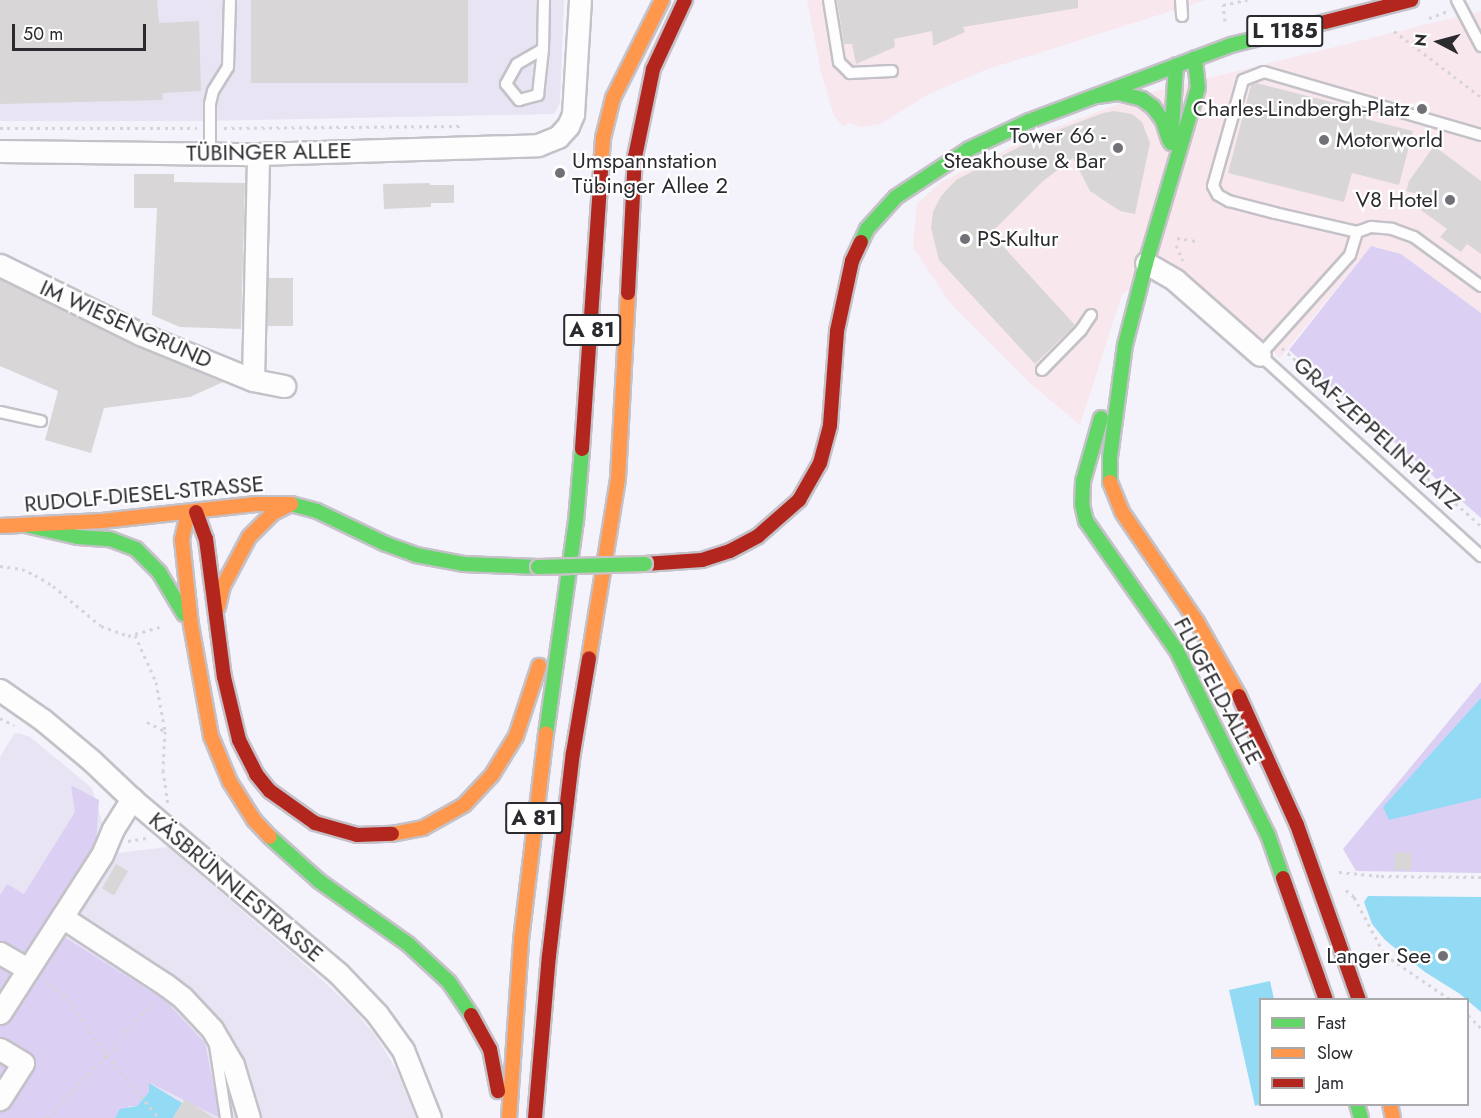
<!DOCTYPE html>
<meta charset="utf-8">
<style>
body{margin:0}
#map{position:relative;width:1481px;height:1118px;overflow:hidden;background:#f4f2fa;font-family:Jost,sans-serif}
div>[style]{position:absolute}
.commercial>*{inset:0;background:#f8e8ed}
.built>*{inset:0;background:#e8e4f3}
.green>*{inset:0;background:#dbd0f4}
.water>*{inset:0;background:#93daf4}
.building>*{inset:0;background:#d9d6d8;transform-origin:0 0}
.path>*{height:3px;margin-top:-1.5px;transform-origin:0;background:repeating-linear-gradient(90deg,#d5d4d7 0 3px,transparent 0 7.5px)}
.roads{filter:drop-shadow(2px 0 #c4c2c8) drop-shadow(-2px 0 #c4c2c8) drop-shadow(0 2px #c4c2c8) drop-shadow(0 -2px #c4c2c8)}
.lane>*{height:10px;margin:-5px;padding:0 5px;transform-origin:5px;border-radius:5px;background:#fdfdfe}
.street>*{height:21px;margin:-10.5px;padding:0 10.5px;transform-origin:10.5px;border-radius:10.5px;background:#fdfdfe}
.fast>*{height:14px;margin:-7px;padding:0 7px;transform-origin:7px;border-radius:7px;background:#63d668}
.slow>*{height:14px;margin:-7px;padding:0 7px;transform-origin:7px;border-radius:7px;background:#ff974d}
.jam>*{height:14px;margin:-7px;padding:0 7px;transform-origin:7px;border-radius:7px;background:#b3261e}
.bridges{filter:drop-shadow(2px 0 #c9c2c7) drop-shadow(-2px 0 #c9c2c7) drop-shadow(0 2px #c9c2c7) drop-shadow(0 -2px #c9c2c7)}
.fast-bridge>*{height:14px;margin:-7px;padding:0 7px;transform-origin:7px;border-radius:7px;background:#63d668}
.dots>*{width:16px;height:16px;translate:-50% -50%;box-sizing:border-box;border:3px solid #fff;border-radius:50%}
span{translate:-50% -50%;white-space:nowrap;text-align:center;line-height:1.15;-webkit-text-stroke:4.5px #fff;paint-order:stroke}
.shield-label span{padding:2px 4px;background:#fff;border:2px solid;border-radius:4px;-webkit-text-stroke-width:0}
.shield-label{font-size:21px;color:#2b2a2f;font-weight:700}
.poi-label{font-size:22px;color:#2b2a2f}
.right{translate:-100% -50%;text-align:right}
.left{translate:0 -50%;text-align:left}
.street-label{font-size:22px;color:#2b2a2f}
.legend{position:absolute;left:1259px;top:998px;width:210px;height:108px;box-sizing:border-box;background:#fff;border:2px solid #aaaaac;margin:0;padding:8px 10px;list-style:none;font-size:18px;color:#2b2a2f}
.legend li{display:flex;align-items:center;gap:12px;height:30px}
.legend b{width:30px;border:2px solid #aaaaac}
.north{position:absolute;left:1409px;top:12px;width:60px;height:60px;-webkit-text-stroke:4px #fff;paint-order:stroke;rotate:276deg;font-size:16px;font-weight:700;line-height:24px;text-align:center;color:#2b2a2f}
.north::after{content:'';display:block;margin:auto;width:21px;height:27px;background:#2b2a2f;clip-path:polygon(50% 0,100% 100%,50% 72%,0 100%)}
.scale{position:absolute;left:12px;top:24px;width:134px;height:27px;box-sizing:border-box;border:3px solid #2b2a2f;border-top:0;padding-left:8px;font-size:18px;line-height:21px;white-space:nowrap;color:#2b2a2f;-webkit-text-stroke:4px #fff;paint-order:stroke}
</style>
<div id="map">
<div class="commercial">
<div style="clip-path:polygon(807px 0,1206px 0,985px 70px,929px 94px,880px 124px,861px 127px,850px 123px,843px 126px,834px 116px,821px 72px)"></div>
<div style="clip-path:polygon(1481px 11px,1481px 313px,1401px 254px,1371px 246px,1280px 358px,1178px 266px,1122px 294px,1080px 425px,1032px 385px,951px 304px,913px 247px,917px 204px,941px 182px,1037px 134px,1152px 92px)"></div>
</div>
<div class="built">
<div style="clip-path:polygon(0 0,564px 0,560px 103px,554px 114px,200px 121px,0 121px)"></div>
<div style="clip-path:polygon(19px 733px,30px 737px,92px 788px,103px 825px,102px 855px,168px 847px,318px 976px,355px 1011px,375px 1035px,396px 1069px,416px 1118px,0 1118px,0 757px,14px 734px)"></div>
</div>
<div class="green">
<div style="clip-path:polygon(1371px 246px,1401px 254px,1481px 313px,1481px 518px,1289px 350px)"></div>
<div style="clip-path:polygon(1481px 682px,1481px 873px,1356px 871px,1343px 849px)"></div>
<div style="clip-path:polygon(71px 785px,99px 800px,96px 843px,44px 924px,166px 1001px,205px 1043px,220px 1118px,150px 1083px,149px 1092px,137px 1106px,129px 1106px,115px 1118px,0 1118px,0 895px,7px 884px,24px 894px,75px 812px)"></div>
</div>
<div class="water">
<div style="clip-path:polygon(1481px 698px,1481px 798px,1389px 820px,1383px 807px)"></div>
<div style="clip-path:polygon(1368px 896px,1481px 897px,1481px 1012px,1460px 994px,1425px 972px,1385px 940px,1372px 924px,1364px 902px)"></div>
<div style="clip-path:polygon(1270px 981px,1274px 999px,1260px 1000px,1261px 1104px,1255px 1106px,1229px 990px)"></div>
<div style="clip-path:polygon(149px 1083px,182px 1103px,173px 1118px,115px 1118px,120px 1109px,137px 1106px,149px 1092px)"></div>
</div>
<div class="building">
<div style="clip-path:polygon(0 0,157px 0,159px 23px,199px 21px,201px 91px,163px 93px,162px 100px,0 104px)"></div>
<div style="left:251px;top:0;width:217px;height:83px"></div>
<div style="clip-path:polygon(837px 0,1078px 0,1078px 8px,963px 27px,965px 32px,933px 46px,932px 31px,894px 39px,895px 47px,856px 64px,852px 44px,844px 44px)"></div>
<div style="clip-path:polygon(1256px 83px,1367px 111px,1365px 119px,1413px 131px,1399px 185px,1352px 173px,1344px 202px,1228px 173px,1251px 85px)"></div>
<div style="clip-path:polygon(1114px 111px,1132px 114px,1142px 122px,1150px 143px,1135px 214px,1120px 211px,1090px 191px,1073px 158px,1042px 182px,991px 233px,1075px 325px,1035px 364px,939px 260px,931px 228px,933px 212px,941px 196px,956px 180px,1034px 139px,1103px 113px)"></div>
<div style="clip-path:polygon(1434px 146px,1481px 181px,1481px 254px,1467px 244px,1461px 252px,1440px 237px,1447px 229px,1414px 205px,1422px 195px,1406px 191px,1409px 181px)"></div>
<div style="clip-path:polygon(134px 174px,174px 174px,174px 182px,245px 183px,241px 329px,180px 327px,152px 315px,157px 208px,134px 208px)"></div>
<div style="clip-path:polygon(430px 183px,430px 185px,454px 185px,454px 203px,431px 203px,431px 207px,384px 209px,383px 184px)"></div>
<div style="left:268px;top:278px;width:25px;height:48px"></div>
<div style="clip-path:polygon(0 279px,134px 345px,223px 382px,190px 397px,104px 408px,91px 453px,45px 440px,58px 391px,0 366px)"></div>
<div style="left:1395px;top:852px;width:17px;height:18px;rotate:3deg"></div>
<div style="left:116px;top:864px;width:14px;height:28px;rotate:30deg"></div>
<div style="clip-path:polygon(185px 1099px,214px 1118px,173px 1118px)"></div>
</div>
<div class="path">
<div style="left:1429px;top:18px;width:20px;rotate:-20deg"></div>
<div style="left:1225px;top:21px;width:16px;rotate:-97deg"></div>
<div style="left:1223px;top:5px;width:25px;rotate:-12deg"></div>
<div style="left:1394px;top:31px;width:109px;rotate:37.2deg"></div>
<div style="left:0;top:128px;width:197px"></div>
<div style="left:224px;top:128px;width:237px;rotate:-0.5deg"></div>
<div style="left:1177px;top:238px;width:20px;rotate:9deg"></div>
<div style="left:1176px;top:245px;width:17px;rotate:66deg"></div>
<div style="left:1282px;top:348px;width:267px;rotate:41.8deg"></div>
<div style="left:0;top:566px;width:22px;rotate:8deg"></div>
<div style="left:22px;top:569px;width:14px;rotate:25deg"></div>
<div style="left:35px;top:575px;width:21px;rotate:31deg"></div>
<div style="left:53px;top:586px;width:62px;rotate:39.8deg"></div>
<div style="left:101px;top:626px;width:29px;rotate:20deg"></div>
<div style="left:128px;top:636px;width:35px;rotate:-16deg"></div>
<div style="left:135px;top:635px;width:51px;rotate:65.9deg"></div>
<div style="left:156px;top:682px;width:50px;rotate:79.6deg"></div>
<div style="left:165px;top:731px;width:39px;rotate:93deg"></div>
<div style="left:163px;top:770px;width:36px;rotate:82deg"></div>
<div style="left:0;top:718px;width:16px;rotate:27deg"></div>
<div style="left:147px;top:722px;width:20px;rotate:27deg"></div>
<div style="left:128px;top:841px;width:19px;rotate:-9deg"></div>
<div style="left:1339px;top:872px;width:42px;rotate:5.4deg"></div>
<div style="left:1381px;top:876px;width:100px;rotate:0.6deg"></div>
<div style="left:1346px;top:890px;width:11px;rotate:41deg"></div>
<div style="left:1354px;top:897px;width:66px;rotate:61.9deg"></div>
<div style="left:1385px;top:955px;width:80px;rotate:34.3deg"></div>
<div style="left:44px;top:980px;width:24px;rotate:35deg"></div>
<div style="left:64px;top:994px;width:75px;rotate:54.8deg"></div>
<div style="left:107px;top:1055px;width:82px;rotate:50.5deg"></div>
<div style="left:1468px;top:1015px;width:18px;rotate:45deg"></div>
<div style="left:47px;top:1118px;width:87px;rotate:-46.4deg"></div>
<div style="left:107px;top:1055px;width:72px;rotate:-49.5deg"></div>
</div>
<div class="roads">
<div class="lane">
<div style="left:829px;top:0;width:63px;rotate:80.8deg"></div>
<div style="left:839px;top:62px;width:16px;rotate:45deg"></div>
<div style="left:850px;top:73px;width:42px;rotate:-2.7deg"></div>
<div style="left:1181px;top:0;width:16px;rotate:86deg"></div>
<div style="left:1457px;top:0;width:52px;rotate:62.4deg"></div>
<div style="left:543px;top:49px;width:30px;rotate:150deg"></div>
<div style="left:517px;top:64px;width:23px;rotate:119deg"></div>
<div style="left:506px;top:84px;width:21px;rotate:51deg"></div>
<div style="left:519px;top:100px;width:20px;rotate:-15deg"></div>
<div style="left:538px;top:95px;width:46px;rotate:-83.8deg"></div>
<div style="left:543px;top:49px;width:49px;rotate:-88.8deg"></div>
<div style="left:1481px;top:135px;width:226px;rotate:-163.8deg"></div>
<div style="left:1264px;top:72px;width:22px;rotate:159deg"></div>
<div style="left:1243px;top:80px;width:110px;rotate:105.8deg"></div>
<div style="left:1213px;top:186px;width:10px;rotate:61deg"></div>
<div style="left:1218px;top:195px;width:13px;rotate:29deg"></div>
<div style="left:1229px;top:201px;width:48px;rotate:14.6deg"></div>
<div style="left:1275px;top:213px;width:84px;rotate:13deg"></div>
<div style="left:1357px;top:232px;width:15px;rotate:-20deg"></div>
<div style="left:1371px;top:227px;width:21px;rotate:5deg"></div>
<div style="left:1392px;top:229px;width:23px;rotate:20deg"></div>
<div style="left:1414px;top:237px;width:83px;rotate:36.2deg"></div>
<div style="left:210px;top:154px;width:50px;rotate:-90deg"></div>
<div style="left:210px;top:104px;width:13px;rotate:-77deg"></div>
<div style="left:213px;top:91px;width:28px;rotate:-58deg"></div>
<div style="left:228px;top:67px;width:67px;rotate:-88.3deg"></div>
<div style="left:1357px;top:232px;width:24px;rotate:107deg"></div>
<div style="left:1350px;top:255px;width:135px;rotate:132deg"></div>
<div style="left:1260px;top:355px;width:299px;rotate:42.3deg"></div>
<div style="left:1042px;top:370px;width:56px;rotate:-45.7deg"></div>
<div style="left:1081px;top:330px;width:18px;rotate:-56deg"></div>
<div style="left:0;top:412px;width:42px;rotate:12.4deg"></div>
<div style="left:215px;top:1045px;width:74px;rotate:81.4deg"></div>
</div>
<div class="street">
<div style="left:0;top:151px;width:258px;rotate:0.7deg"></div>
<div style="left:258px;top:154px;width:280px;rotate:-1.8deg"></div>
<div style="left:538px;top:145px;width:22px;rotate:-22deg"></div>
<div style="left:558px;top:137px;width:15px;rotate:-48deg"></div>
<div style="left:568px;top:126px;width:13px;rotate:-67deg"></div>
<div style="left:573px;top:114px;width:114px;rotate:-86.5deg"></div>
<div style="left:1146px;top:263px;width:34px;rotate:30deg"></div>
<div style="left:1175px;top:280px;width:113px;rotate:41.4deg"></div>
<div style="left:0;top:265px;width:156px;rotate:26.2deg"></div>
<div style="left:140px;top:334px;width:122px;rotate:22.2deg"></div>
<div style="left:253px;top:380px;width:226px;rotate:-88.7deg"></div>
<div style="left:253px;top:380px;width:32px;rotate:11deg"></div>
<div style="left:0;top:690px;width:52px;rotate:34.9deg"></div>
<div style="left:43px;top:720px;width:64px;rotate:39.9deg"></div>
<div style="left:92px;top:761px;width:55px;rotate:43.5deg"></div>
<div style="left:132px;top:799px;width:270px;rotate:40.2deg"></div>
<div style="left:338px;top:973px;width:57px;rotate:46.4deg"></div>
<div style="left:377px;top:1014px;width:44px;rotate:54.2deg"></div>
<div style="left:403px;top:1050px;width:73px;rotate:68.3deg"></div>
<div style="left:62px;top:917px;width:124px;rotate:33.2deg"></div>
<div style="left:166px;top:985px;width:20px;rotate:37deg"></div>
<div style="left:182px;top:997px;width:44px;rotate:46.8deg"></div>
<div style="left:212px;top:1029px;width:42px;rotate:59.7deg"></div>
<div style="left:233px;top:1065px;width:55px;rotate:73.2deg"></div>
<div style="left:0;top:953px;width:32px;rotate:30deg"></div>
<div style="left:0;top:1013px;width:188px;rotate:-57.2deg"></div>
<div style="left:102px;top:855px;width:28px;rotate:-67deg"></div>
<div style="left:113px;top:829px;width:36px;rotate:-58deg"></div>
<div style="left:0;top:1049px;width:27px;rotate:31deg"></div>
<div style="left:23px;top:1063px;width:43px;rotate:122.6deg"></div>
</div>
<div class="fast">
<div style="left:1097px;top:96px;width:21px;rotate:-8deg"></div>
<div style="left:1118px;top:93px;width:25px;rotate:14deg"></div>
<div style="left:1142px;top:99px;width:14px;rotate:36deg"></div>
<div style="left:1153px;top:107px;width:17px;rotate:54deg"></div>
<div style="left:1163px;top:121px;width:20px;rotate:72deg"></div>
<div style="left:1171px;top:143px;width:78px;rotate:-86.3deg"></div>
<div style="left:861px;top:242px;width:14px;rotate:-65deg"></div>
<div style="left:867px;top:229px;width:43px;rotate:-47.8deg"></div>
<div style="left:896px;top:197px;width:87px;rotate:-33.3deg"></div>
<div style="left:969px;top:149px;width:66px;rotate:-25deg"></div>
<div style="left:1029px;top:121px;width:216px;rotate:-20.6deg"></div>
<div style="left:1231px;top:45px;width:97px;rotate:-13.7deg"></div>
<div style="left:1101px;top:418px;width:66px;rotate:105.9deg"></div>
<div style="left:1083px;top:481px;width:23px;rotate:92deg"></div>
<div style="left:1082px;top:504px;width:17px;rotate:77deg"></div>
<div style="left:1086px;top:521px;width:159px;rotate:55deg"></div>
<div style="left:1177px;top:651px;width:205px;rotate:63.7deg"></div>
<div style="left:1268px;top:835px;width:46px;rotate:70.8deg"></div>
<div style="left:1110px;top:482px;width:25px;rotate:-90deg"></div>
<div style="left:1110px;top:457px;width:113px;rotate:-82.4deg"></div>
<div style="left:1125px;top:345px;width:85px;rotate:-75.6deg"></div>
<div style="left:1146px;top:263px;width:183px;rotate:-73.5deg"></div>
<div style="left:1198px;top:88px;width:30px;rotate:-96deg"></div>
<div style="left:291px;top:504px;width:27px;rotate:15deg"></div>
<div style="left:317px;top:511px;width:76px;rotate:25.6deg"></div>
<div style="left:386px;top:544px;width:32px;rotate:20deg"></div>
<div style="left:416px;top:555px;width:48px;rotate:10.8deg"></div>
<div style="left:463px;top:564px;width:75px;rotate:2.3deg"></div>
<div style="left:25px;top:525px;width:54px;rotate:12.8deg"></div>
<div style="left:78px;top:537px;width:32px;rotate:4deg"></div>
<div style="left:110px;top:539px;width:28px;rotate:21deg"></div>
<div style="left:136px;top:549px;width:33px;rotate:45deg"></div>
<div style="left:159px;top:572px;width:49px;rotate:59.2deg"></div>
<div style="left:546px;top:734px;width:215px;rotate:-82deg"></div>
<div style="left:576px;top:521px;width:72px;rotate:-85.2deg"></div>
<div style="left:270px;top:837px;width:66px;rotate:41.9deg"></div>
<div style="left:319px;top:881px;width:109px;rotate:35.3deg"></div>
<div style="left:408px;top:944px;width:56px;rotate:42.8deg"></div>
<div style="left:449px;top:982px;width:40px;rotate:56deg"></div>
<div style="left:1357px;top:1104px;width:15px;rotate:74deg"></div>
</div>
<div class="slow">
<div style="left:601px;top:167px;width:29px;rotate:-86deg"></div>
<div style="left:603px;top:138px;width:41px;rotate:-76deg"></div>
<div style="left:613px;top:98px;width:110px;rotate:-63.4deg"></div>
<div style="left:1110px;top:482px;width:32px;rotate:68deg"></div>
<div style="left:1122px;top:512px;width:133px;rotate:55.7deg"></div>
<div style="left:1197px;top:622px;width:85px;rotate:60.4deg"></div>
<div style="left:188px;top:513px;width:28px;rotate:103deg"></div>
<div style="left:182px;top:540px;width:85px;rotate:84deg"></div>
<div style="left:191px;top:625px;width:113px;rotate:79.8deg"></div>
<div style="left:211px;top:736px;width:50px;rotate:67.6deg"></div>
<div style="left:230px;top:782px;width:45px;rotate:57.7deg"></div>
<div style="left:254px;top:820px;width:23px;rotate:47deg"></div>
<div style="left:0;top:526px;width:102px;rotate:-2.8deg"></div>
<div style="left:102px;top:521px;width:155px;rotate:-6.3deg"></div>
<div style="left:256px;top:504px;width:35px"></div>
<div style="left:218px;top:607px;width:22px;rotate:-77deg"></div>
<div style="left:223px;top:586px;width:55px;rotate:-62deg"></div>
<div style="left:249px;top:537px;width:34px;rotate:-45deg"></div>
<div style="left:273px;top:513px;width:20px;rotate:-27deg"></div>
<div style="left:589px;top:658px;width:182px;rotate:-80.8deg"></div>
<div style="left:618px;top:478px;width:185px;rotate:-86.9deg"></div>
<div style="left:392px;top:834px;width:32px;rotate:-11deg"></div>
<div style="left:423px;top:828px;width:47px;rotate:-29.3deg"></div>
<div style="left:464px;top:805px;width:41px;rotate:-47deg"></div>
<div style="left:492px;top:775px;width:46px;rotate:-58.4deg"></div>
<div style="left:516px;top:736px;width:74px;rotate:-71.8deg"></div>
<div style="left:1390px;top:1104px;width:14px;rotate:78deg"></div>
<div style="left:509px;top:1118px;width:178px;rotate:-86.1deg"></div>
<div style="left:521px;top:940px;width:208px;rotate:-83.1deg"></div>
</div>
<div class="jam">
<div style="left:1325px;top:22px;width:89px;rotate:-14.3deg"></div>
<div style="left:628px;top:293px;width:136px;rotate:-87.1deg"></div>
<div style="left:635px;top:157px;width:90px;rotate:-78.4deg"></div>
<div style="left:653px;top:69px;width:76px;rotate:-65.1deg"></div>
<div style="left:582px;top:449px;width:283px;rotate:-86.1deg"></div>
<div style="left:196px;top:512px;width:29px;rotate:70deg"></div>
<div style="left:206px;top:539px;width:139px;rotate:82.6deg"></div>
<div style="left:224px;top:677px;width:65px;rotate:76.6deg"></div>
<div style="left:239px;top:740px;width:38px;rotate:63deg"></div>
<div style="left:256px;top:774px;width:22px;rotate:51deg"></div>
<div style="left:270px;top:791px;width:55px;rotate:35.4deg"></div>
<div style="left:315px;top:823px;width:44px;rotate:15.9deg"></div>
<div style="left:357px;top:835px;width:35px;rotate:-2deg"></div>
<div style="left:645px;top:564px;width:57px;rotate:-4deg"></div>
<div style="left:702px;top:560px;width:29px;rotate:-18deg"></div>
<div style="left:730px;top:551px;width:32px;rotate:-28deg"></div>
<div style="left:758px;top:536px;width:55px;rotate:-41.3deg"></div>
<div style="left:799px;top:500px;width:43px;rotate:-60.4deg"></div>
<div style="left:820px;top:463px;width:39px;rotate:-75deg"></div>
<div style="left:830px;top:425px;width:94px;rotate:-85.7deg"></div>
<div style="left:837px;top:331px;width:72px;rotate:-77.9deg"></div>
<div style="left:852px;top:261px;width:21px;rotate:-65deg"></div>
<div style="left:1239px;top:696px;width:141px;rotate:65.8deg"></div>
<div style="left:1297px;top:825px;width:186px;rotate:70.5deg"></div>
<div style="left:1283px;top:878px;width:129px;rotate:70.6deg"></div>
<div style="left:471px;top:1015px;width:39px;rotate:61deg"></div>
<div style="left:490px;top:1049px;width:43px;rotate:79.2deg"></div>
<div style="left:535px;top:1118px;width:163px;rotate:-85.1deg"></div>
<div style="left:549px;top:956px;width:204px;rotate:-83.3deg"></div>
<div style="left:573px;top:753px;width:96px;rotate:-80.4deg"></div>
</div>
</div>
<div class="bridges">
<div class="fast-bridge">
<div style="left:538px;top:567px;width:107px;rotate:-1.6deg"></div>
</div>
</div>
<div class="dots">
<div style="left:1422px;top:109px;background:#717076"></div>
<div style="left:1324px;top:140px;background:#717076"></div>
<div style="left:1118px;top:148px;background:#717076"></div>
<div style="left:560px;top:173px;background:#717076"></div>
<div style="left:1450px;top:200px;background:#717076"></div>
<div style="left:965px;top:239px;background:#717076"></div>
<div style="left:1443px;top:956px;background:#717076"></div>
</div>
<div class="shield-label">
<span style="left:1285px;top:31px">L 1185</span>
<span style="left:592px;top:330px">A 81</span>
<span style="left:534px;top:818px">A 81</span>
</div>
<div class="poi-label">
<span class="right" style="left:1410px;top:109px">Charles-Lindbergh-Platz</span>
<span class="right" style="left:1106px;top:148px">Tower 66 -<br>Steakhouse &amp; Bar</span>
<span class="left" style="left:1336px;top:140px">Motorworld</span>
<span class="left" style="left:572px;top:173px">Umspannstation<br>Tübinger Allee 2</span>
<span class="right" style="left:1438px;top:200px">V8 Hotel</span>
<span class="left" style="left:977px;top:239px">PS-Kultur</span>
<span class="right" style="left:1431px;top:956px">Langer See</span>
</div>
<div class="street-label">
<span style="left:269px;top:152px;rotate:-1deg">TÜBINGER ALLEE</span>
<span style="left:126px;top:324px;rotate:24deg">IM WIESENGRUND</span>
<span style="left:1377px;top:433px;rotate:42deg">GRAF-ZEPPELIN-PLATZ</span>
<span style="left:144px;top:494px;rotate:-5deg">RUDOLF-DIESEL-STRASSE</span>
<span style="left:1218px;top:691px;rotate:62deg">FLUGFELD-ALLEE</span>
<span style="left:236px;top:887px;rotate:40deg">KÄSBRÜNNLESTRASSE</span>
</div>
<ul class="legend">
<li><b style="height:8px;background:#63d668"></b>Fast</li>
<li><b style="height:8px;background:#ff974d"></b>Slow</li>
<li><b style="height:8px;background:#b3261e"></b>Jam</li>
</ul>
<div class="north">N</div>
<div class="scale">50 m</div>
</div>
